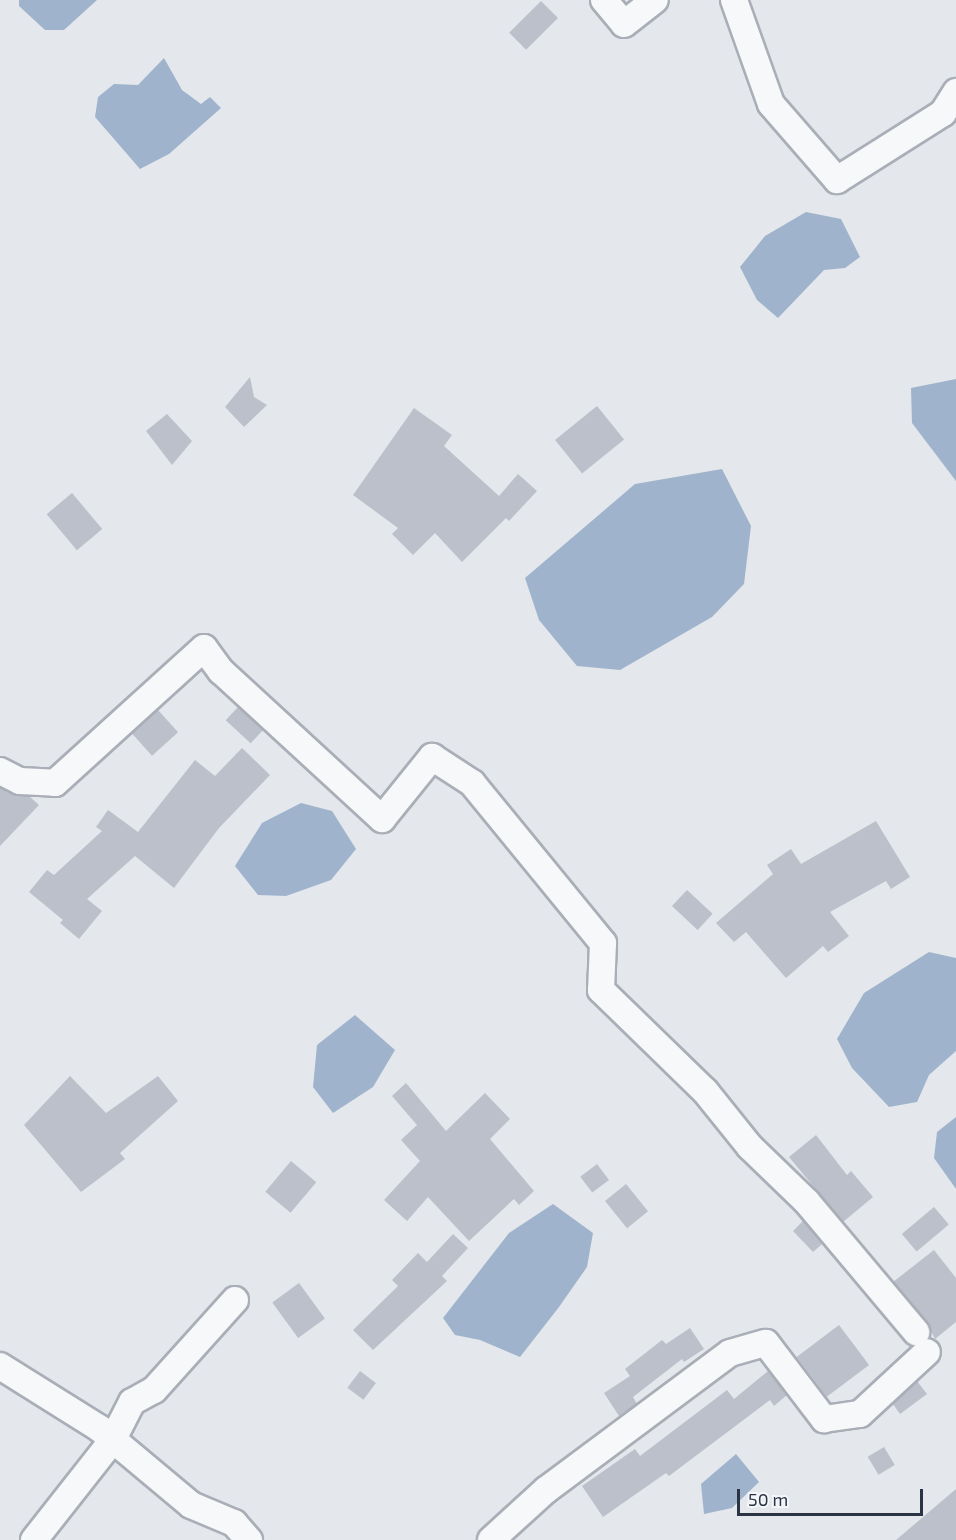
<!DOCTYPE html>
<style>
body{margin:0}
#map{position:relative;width:956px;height:1540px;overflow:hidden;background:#e4e7ec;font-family:"Exo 2",sans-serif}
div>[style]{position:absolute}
.water>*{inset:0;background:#9fb4cc}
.building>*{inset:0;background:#bbc0ca;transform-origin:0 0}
.roads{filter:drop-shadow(2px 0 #a9aeb7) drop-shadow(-2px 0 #a9aeb7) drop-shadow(0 2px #a9aeb7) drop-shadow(0 -2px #a9aeb7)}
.street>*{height:26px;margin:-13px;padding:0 13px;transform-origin:13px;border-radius:13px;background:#f7f8fa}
span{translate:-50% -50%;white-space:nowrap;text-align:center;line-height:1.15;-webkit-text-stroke:6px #f4f6f9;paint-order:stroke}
.scale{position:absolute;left:737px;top:1489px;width:186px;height:27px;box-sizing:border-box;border:3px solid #2b3445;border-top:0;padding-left:8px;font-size:18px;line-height:21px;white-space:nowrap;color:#2b3445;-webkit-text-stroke:4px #f4f6f9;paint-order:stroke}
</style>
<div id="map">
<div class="water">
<div style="clip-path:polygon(19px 0,97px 0,64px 30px,45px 30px,19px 6px)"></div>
<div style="clip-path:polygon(164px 58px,182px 90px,201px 104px,210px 97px,221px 108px,169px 154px,140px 169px,95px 117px,98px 97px,114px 84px,138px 85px)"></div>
<div style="clip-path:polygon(806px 212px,841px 219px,860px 257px,845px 268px,824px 270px,778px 318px,757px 300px,740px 267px,765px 236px)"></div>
<div style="clip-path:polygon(956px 379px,956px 481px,912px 423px,911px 388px)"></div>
<div style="clip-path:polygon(722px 469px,751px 526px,744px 584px,712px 617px,620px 670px,577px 666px,539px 620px,525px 578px,635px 484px)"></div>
<div style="clip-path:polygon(301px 803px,332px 811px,356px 849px,331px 880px,286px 896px,258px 895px,235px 866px,262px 823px)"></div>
<div style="clip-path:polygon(929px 952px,956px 958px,956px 1051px,929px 1075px,917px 1102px,889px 1107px,852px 1068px,837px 1039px,864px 993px)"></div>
<div style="clip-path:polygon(355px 1015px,395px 1050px,373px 1087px,333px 1113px,313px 1087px,317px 1045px)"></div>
<div style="clip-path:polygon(956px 1117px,956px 1189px,934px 1158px,937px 1132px)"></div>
<div style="clip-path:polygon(553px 1204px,593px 1233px,587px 1267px,559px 1307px,520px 1357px,480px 1340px,455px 1335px,443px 1318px,509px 1233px)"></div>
<div style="clip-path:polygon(736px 1454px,759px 1482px,732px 1508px,704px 1514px,701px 1484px)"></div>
</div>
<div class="building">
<div style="left:541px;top:1px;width:24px;height:45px;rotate:45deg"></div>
<div style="clip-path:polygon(250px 377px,254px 397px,267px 405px,244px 427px,225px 407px)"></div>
<div style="left:597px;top:406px;width:43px;height:54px;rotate:51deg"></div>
<div style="clip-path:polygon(414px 408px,452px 435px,444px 446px,499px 496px,518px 474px,537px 491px,509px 521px,506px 518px,462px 562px,435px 533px,413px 555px,392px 534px,398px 528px,353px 495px)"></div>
<div style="clip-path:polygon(167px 414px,192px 441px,172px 465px,146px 431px)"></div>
<div style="left:72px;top:493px;width:47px;height:33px;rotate:50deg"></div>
<div style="left:238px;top:707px;width:34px;height:18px;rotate:43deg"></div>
<div style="left:158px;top:710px;width:30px;height:35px;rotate:48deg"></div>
<div style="clip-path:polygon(242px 748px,270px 775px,219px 828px,174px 888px,135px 856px,87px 899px,102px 911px,79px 939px,60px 923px,63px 920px,29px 892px,47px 870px,54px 875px,102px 831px,96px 827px,108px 810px,138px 832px,195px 760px,215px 776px)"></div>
<div style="clip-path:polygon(0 788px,30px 797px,39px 805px,0 846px)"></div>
<div style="clip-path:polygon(876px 821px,910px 877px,891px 889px,886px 881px,830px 912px,849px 936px,828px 952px,823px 946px,786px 978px,746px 932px,734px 942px,716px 923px,773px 874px,767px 865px,791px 849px,801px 864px)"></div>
<div style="left:687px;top:890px;width:35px;height:22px;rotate:43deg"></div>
<div style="clip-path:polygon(70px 1076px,106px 1113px,158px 1076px,178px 1101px,120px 1153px,125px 1159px,81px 1192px,24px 1125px)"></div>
<div style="clip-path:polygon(406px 1083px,446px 1131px,485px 1093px,510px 1119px,490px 1139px,534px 1191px,519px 1205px,514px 1199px,469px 1241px,428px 1197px,407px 1221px,384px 1200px,420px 1161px,401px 1140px,417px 1125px,392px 1096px)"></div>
<div style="clip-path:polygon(816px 1135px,847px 1175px,851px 1171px,873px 1197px,843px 1222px,789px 1157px)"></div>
<div style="left:291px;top:1161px;width:33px;height:40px;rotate:40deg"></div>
<div style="left:597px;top:1164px;width:20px;height:21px;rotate:53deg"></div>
<div style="left:626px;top:1184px;width:35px;height:27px;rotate:51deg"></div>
<div style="left:934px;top:1207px;width:23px;height:42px;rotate:50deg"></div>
<div style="clip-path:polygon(803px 1221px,822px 1244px,813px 1252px,793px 1231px)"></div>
<div style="clip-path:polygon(453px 1234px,468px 1248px,442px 1276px,447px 1281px,373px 1350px,353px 1330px,398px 1286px,392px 1280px,418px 1253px,427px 1262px)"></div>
<div style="clip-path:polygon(934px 1250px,956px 1278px,956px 1322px,935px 1339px,927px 1322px,893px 1282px)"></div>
<div style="left:299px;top:1283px;width:44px;height:33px;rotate:54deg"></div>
<div style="left:839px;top:1325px;width:50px;height:53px;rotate:53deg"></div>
<div style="clip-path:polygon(690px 1328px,704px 1349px,684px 1362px,682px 1359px,633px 1397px,637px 1404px,619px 1416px,604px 1393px,630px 1376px,625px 1369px,662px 1340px,666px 1344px)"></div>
<div style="left:360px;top:1371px;width:20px;height:21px;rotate:37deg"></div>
<div style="clip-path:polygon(768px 1371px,787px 1395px,774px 1406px,770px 1400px,669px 1476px,666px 1473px,603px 1517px,582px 1486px,635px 1449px,640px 1456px,727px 1390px,734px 1399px)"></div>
<div style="clip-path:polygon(917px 1381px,927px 1394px,900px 1414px,893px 1404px)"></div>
<div style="left:884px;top:1447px;width:21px;height:19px;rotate:59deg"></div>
<div style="clip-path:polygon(956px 1489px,956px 1540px,896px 1540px)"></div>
</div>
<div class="roads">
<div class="street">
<div style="left:604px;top:0;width:31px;rotate:50deg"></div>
<div style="left:624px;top:24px;width:39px;rotate:-38deg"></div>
<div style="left:734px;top:0;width:110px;rotate:70.4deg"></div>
<div style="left:771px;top:104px;width:101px;rotate:49deg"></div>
<div style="left:837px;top:180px;width:125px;rotate:-32.3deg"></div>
<div style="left:943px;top:113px;width:25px;rotate:-58deg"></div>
<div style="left:0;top:771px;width:22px;rotate:27deg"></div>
<div style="left:20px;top:781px;width:35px;rotate:3deg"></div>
<div style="left:55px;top:783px;width:201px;rotate:-42.2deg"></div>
<div style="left:204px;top:648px;width:29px;rotate:54deg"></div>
<div style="left:221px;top:671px;width:219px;rotate:42.6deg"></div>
<div style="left:382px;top:819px;width:80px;rotate:-51.1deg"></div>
<div style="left:432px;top:757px;width:48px;rotate:33deg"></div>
<div style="left:472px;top:783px;width:207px;rotate:50.7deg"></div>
<div style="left:603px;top:943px;width:47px;rotate:92.4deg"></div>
<div style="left:601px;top:990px;width:145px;rotate:44.2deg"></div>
<div style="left:705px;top:1091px;width:72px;rotate:51.2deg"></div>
<div style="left:750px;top:1147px;width:79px;rotate:44deg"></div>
<div style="left:807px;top:1202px;width:170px;rotate:50deg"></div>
<div style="left:0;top:1366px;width:117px;rotate:32.1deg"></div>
<div style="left:99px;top:1428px;width:120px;rotate:39.9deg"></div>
<div style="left:191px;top:1505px;width:47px;rotate:22.7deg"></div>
<div style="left:234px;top:1523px;width:23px;rotate:49deg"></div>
<div style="left:34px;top:1540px;width:126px;rotate:-51.8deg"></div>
<div style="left:112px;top:1441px;width:44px;rotate:-62.9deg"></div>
<div style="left:132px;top:1402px;width:25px;rotate:-29deg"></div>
<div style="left:154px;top:1390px;width:121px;rotate:-48deg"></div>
<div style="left:491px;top:1540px;width:74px;rotate:-42.3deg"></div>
<div style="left:546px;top:1490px;width:229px;rotate:-36.7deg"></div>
<div style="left:730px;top:1353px;width:37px;rotate:-16deg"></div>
<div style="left:766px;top:1343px;width:96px;rotate:52.7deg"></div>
<div style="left:824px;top:1419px;width:36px;rotate:-8deg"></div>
<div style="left:860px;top:1414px;width:91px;rotate:-42.8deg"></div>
</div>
</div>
<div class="scale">50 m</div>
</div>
